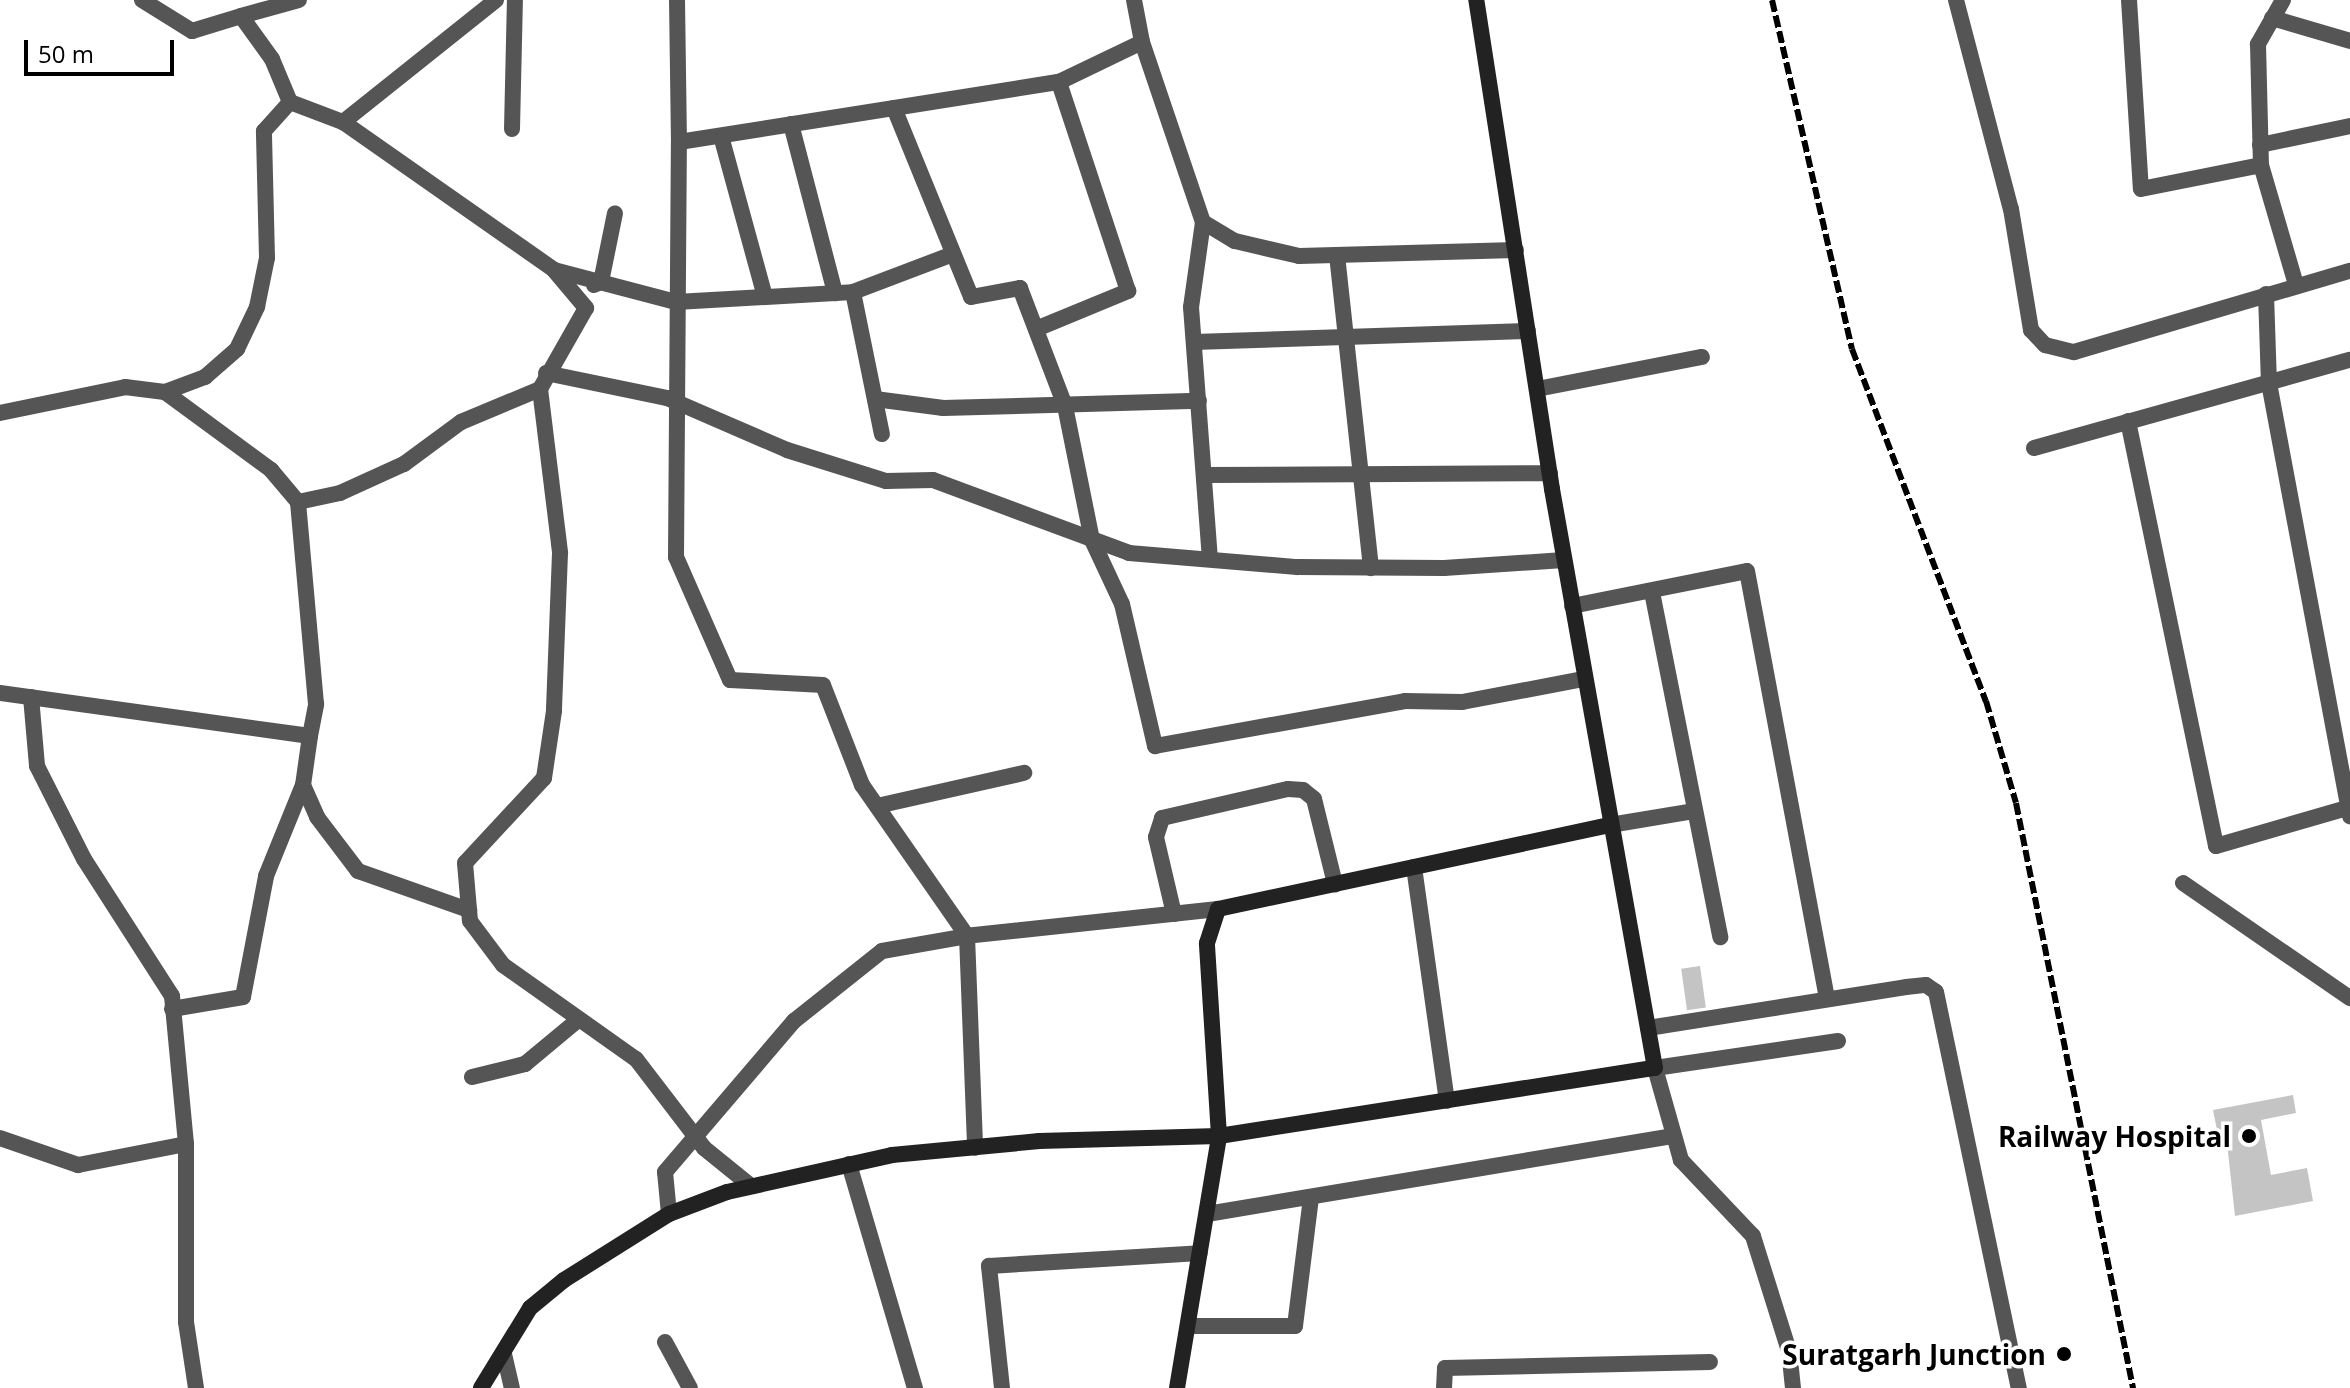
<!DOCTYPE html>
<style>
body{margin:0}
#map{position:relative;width:2350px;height:1388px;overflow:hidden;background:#fff;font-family:"Open Sans",sans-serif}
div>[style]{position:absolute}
.building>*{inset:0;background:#c4c4c4;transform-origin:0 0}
.street>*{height:16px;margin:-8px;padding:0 8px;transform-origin:8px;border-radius:8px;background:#555}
.secondary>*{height:16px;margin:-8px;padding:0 8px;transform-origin:8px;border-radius:8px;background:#222}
.rail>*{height:6px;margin-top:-3px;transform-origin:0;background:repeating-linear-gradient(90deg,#000 0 12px,transparent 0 16px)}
.dots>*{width:22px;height:22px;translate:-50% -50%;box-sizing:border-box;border:4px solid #fff;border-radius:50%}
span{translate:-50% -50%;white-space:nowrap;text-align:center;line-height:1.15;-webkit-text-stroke:7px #fff;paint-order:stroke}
.poi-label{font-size:28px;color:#000;font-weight:700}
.right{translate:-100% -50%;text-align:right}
.scale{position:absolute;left:24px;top:40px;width:150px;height:36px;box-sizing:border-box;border:4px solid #000;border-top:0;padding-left:10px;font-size:24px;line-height:28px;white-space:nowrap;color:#000;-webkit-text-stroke:6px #fff;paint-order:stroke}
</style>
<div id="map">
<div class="building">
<div style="left:1700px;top:966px;width:42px;height:19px;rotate:82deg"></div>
<div style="clip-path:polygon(2293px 1095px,2296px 1113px,2261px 1120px,2271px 1175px,2307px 1168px,2313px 1201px,2235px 1216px,2226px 1134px,2218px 1135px,2213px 1110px)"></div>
</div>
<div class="street">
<div style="left:142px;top:0;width:59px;rotate:31.8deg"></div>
<div style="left:192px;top:31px;width:51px;rotate:-17deg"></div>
<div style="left:241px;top:16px;width:53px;rotate:54.2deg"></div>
<div style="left:272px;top:59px;width:47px;rotate:67.3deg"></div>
<div style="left:290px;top:102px;width:57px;rotate:20.7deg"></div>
<div style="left:496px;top:0;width:196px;rotate:141.4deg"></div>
<div style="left:343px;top:122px;width:258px;rotate:35deg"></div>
<div style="left:554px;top:270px;width:50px;rotate:49.9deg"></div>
<div style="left:586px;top:308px;width:93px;rotate:119.6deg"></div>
<div style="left:540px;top:389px;width:165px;rotate:83deg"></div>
<div style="left:560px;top:553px;width:158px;rotate:92.2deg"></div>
<div style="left:554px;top:711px;width:68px;rotate:98.5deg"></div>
<div style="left:544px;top:778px;width:116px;rotate:132.9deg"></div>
<div style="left:465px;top:863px;width:58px;rotate:85.1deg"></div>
<div style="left:470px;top:921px;width:55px;rotate:53.1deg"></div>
<div style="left:503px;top:965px;width:163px;rotate:35.3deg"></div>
<div style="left:636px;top:1059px;width:112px;rotate:52.6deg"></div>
<div style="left:704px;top:1148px;width:60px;rotate:39deg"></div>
<div style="left:677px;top:0;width:142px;rotate:89.2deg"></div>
<div style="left:1134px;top:0;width:43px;rotate:79.2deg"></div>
<div style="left:1956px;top:0;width:216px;rotate:75.3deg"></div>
<div style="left:2011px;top:209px;width:123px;rotate:80.6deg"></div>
<div style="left:2031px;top:330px;width:21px;rotate:47deg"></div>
<div style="left:2045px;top:345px;width:30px;rotate:14deg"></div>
<div style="left:2074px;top:352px;width:288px;rotate:-16.4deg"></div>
<div style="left:2129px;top:0;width:189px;rotate:86.4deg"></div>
<div style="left:2141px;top:189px;width:122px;rotate:-11.3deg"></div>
<div style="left:2283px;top:0;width:51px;rotate:119.6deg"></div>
<div style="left:2258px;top:44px;width:121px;rotate:88.6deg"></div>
<div style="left:2261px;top:165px;width:125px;rotate:73.7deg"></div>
<div style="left:241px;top:16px;width:60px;rotate:-15.4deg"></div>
<div style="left:2272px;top:18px;width:81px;rotate:16.4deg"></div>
<div style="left:894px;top:108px;width:204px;rotate:67.8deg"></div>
<div style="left:971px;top:297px;width:50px;rotate:-10.4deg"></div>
<div style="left:1020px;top:288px;width:126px;rotate:69.1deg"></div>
<div style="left:1065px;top:406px;width:137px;rotate:78.6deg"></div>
<div style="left:1092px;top:540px;width:71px;rotate:64.9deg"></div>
<div style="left:1122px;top:604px;width:146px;rotate:76.9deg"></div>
<div style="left:1155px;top:746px;width:254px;rotate:-10.2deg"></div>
<div style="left:1405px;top:701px;width:57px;rotate:1deg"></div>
<div style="left:1462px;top:702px;width:124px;rotate:-10.7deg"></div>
<div style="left:791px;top:124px;width:175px;rotate:75.4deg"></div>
<div style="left:512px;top:129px;width:129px;rotate:-88.7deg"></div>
<div style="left:721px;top:136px;width:167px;rotate:74.7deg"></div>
<div style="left:2260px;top:145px;width:92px;rotate:-11.9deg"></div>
<div style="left:1203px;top:222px;width:86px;rotate:98deg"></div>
<div style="left:1191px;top:307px;width:251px;rotate:85.7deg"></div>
<div style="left:1337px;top:255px;width:315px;rotate:83.8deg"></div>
<div style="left:554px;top:270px;width:126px;rotate:14.7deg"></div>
<div style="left:676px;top:302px;width:177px;rotate:-3.2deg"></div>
<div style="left:853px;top:292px;width:145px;rotate:78.5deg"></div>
<div style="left:594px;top:285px;width:8px;rotate:-23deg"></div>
<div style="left:601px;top:282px;width:70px;rotate:-78.5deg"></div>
<div style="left:853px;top:292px;width:107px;rotate:-20.8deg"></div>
<div style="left:2266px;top:294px;width:89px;rotate:88.1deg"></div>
<div style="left:2269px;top:383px;width:441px;rotate:79.4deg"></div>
<div style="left:1036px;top:329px;width:100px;rotate:-22.4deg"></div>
<div style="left:1128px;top:291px;width:220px;rotate:-108.3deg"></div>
<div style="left:1194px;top:342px;width:334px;rotate:-1.9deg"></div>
<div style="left:546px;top:373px;width:124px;rotate:11.7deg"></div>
<div style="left:667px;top:398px;width:131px;rotate:23.4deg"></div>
<div style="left:787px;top:450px;width:104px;rotate:17.4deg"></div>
<div style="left:886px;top:481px;width:47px;rotate:-1.2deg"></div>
<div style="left:933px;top:480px;width:209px;rotate:20.4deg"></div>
<div style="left:1129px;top:553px;width:169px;rotate:4.8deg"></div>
<div style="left:1297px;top:567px;width:147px;rotate:0.4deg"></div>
<div style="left:1444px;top:568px;width:120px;rotate:-3.8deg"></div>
<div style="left:1537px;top:389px;width:168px;rotate:-11deg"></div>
<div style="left:165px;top:392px;width:132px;rotate:36.3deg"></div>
<div style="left:271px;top:470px;width:42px;rotate:49.8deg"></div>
<div style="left:875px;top:399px;width:69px;rotate:7.5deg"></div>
<div style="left:943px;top:408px;width:256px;rotate:-1.6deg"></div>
<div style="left:0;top:413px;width:128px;rotate:-11.7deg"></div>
<div style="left:125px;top:387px;width:40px;rotate:7.1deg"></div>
<div style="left:165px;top:392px;width:43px;rotate:-20.6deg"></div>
<div style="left:205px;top:377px;width:43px;rotate:-41.2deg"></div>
<div style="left:237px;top:349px;width:47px;rotate:-64.5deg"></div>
<div style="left:257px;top:307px;width:50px;rotate:-78.5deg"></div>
<div style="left:267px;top:258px;width:127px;rotate:-91.4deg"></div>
<div style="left:264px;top:131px;width:39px;rotate:-48deg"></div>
<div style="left:2128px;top:421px;width:434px;rotate:78.3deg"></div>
<div style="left:2216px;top:846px;width:140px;rotate:-16.2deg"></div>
<div style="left:2034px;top:448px;width:328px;rotate:-15.6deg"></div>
<div style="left:1204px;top:475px;width:346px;rotate:-0.3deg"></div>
<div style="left:1652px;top:592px;width:352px;rotate:78.8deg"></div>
<div style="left:1572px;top:606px;width:178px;rotate:-11.3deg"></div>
<div style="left:1747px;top:571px;width:435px;rotate:79.4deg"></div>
<div style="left:0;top:693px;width:313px;rotate:7.9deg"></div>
<div style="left:310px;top:736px;width:33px;rotate:-79deg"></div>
<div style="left:316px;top:704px;width:203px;rotate:-95.1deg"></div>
<div style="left:298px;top:502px;width:43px;rotate:-12.1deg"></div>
<div style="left:340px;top:493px;width:70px;rotate:-24.4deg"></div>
<div style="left:404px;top:464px;width:71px;rotate:-36.4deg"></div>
<div style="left:461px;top:422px;width:86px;rotate:-22.7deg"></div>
<div style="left:31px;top:697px;width:69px;rotate:85deg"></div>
<div style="left:37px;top:766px;width:104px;rotate:63.2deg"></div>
<div style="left:84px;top:859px;width:163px;rotate:57.3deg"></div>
<div style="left:172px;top:996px;width:149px;rotate:84.6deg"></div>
<div style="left:186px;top:1144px;width:178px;rotate:90deg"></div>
<div style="left:186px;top:1322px;width:67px;rotate:81.4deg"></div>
<div style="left:310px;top:736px;width:49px;rotate:98.1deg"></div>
<div style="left:303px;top:785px;width:35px;rotate:66deg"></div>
<div style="left:317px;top:817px;width:68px;rotate:52.8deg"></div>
<div style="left:358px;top:871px;width:118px;rotate:19.4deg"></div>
<div style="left:877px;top:806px;width:151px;rotate:-12.7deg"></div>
<div style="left:1610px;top:825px;width:86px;rotate:-9.4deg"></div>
<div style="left:1414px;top:867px;width:236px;rotate:82deg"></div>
<div style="left:2183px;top:883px;width:203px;rotate:34.6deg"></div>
<div style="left:1218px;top:909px;width:252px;rotate:173.9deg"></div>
<div style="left:967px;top:936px;width:184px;rotate:-124.8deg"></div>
<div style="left:862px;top:785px;width:107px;rotate:-111.3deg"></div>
<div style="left:823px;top:685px;width:93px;rotate:-176.9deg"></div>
<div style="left:730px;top:680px;width:134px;rotate:-113.7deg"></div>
<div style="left:676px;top:557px;width:415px;rotate:-89.6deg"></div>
<div style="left:679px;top:142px;width:385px;rotate:-9deg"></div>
<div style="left:1059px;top:82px;width:92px;rotate:-25.7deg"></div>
<div style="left:1142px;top:42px;width:190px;rotate:71.3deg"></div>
<div style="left:1203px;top:222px;width:37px;rotate:31deg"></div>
<div style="left:1235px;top:241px;width:66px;rotate:13.2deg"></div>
<div style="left:1299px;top:256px;width:217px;rotate:-1.6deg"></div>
<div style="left:1174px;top:914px;width:79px;rotate:-103.2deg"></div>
<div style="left:1156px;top:837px;width:20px;rotate:-72deg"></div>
<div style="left:1162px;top:818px;width:129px;rotate:-13deg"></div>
<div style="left:1288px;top:789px;width:15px;rotate:4deg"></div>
<div style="left:1303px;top:790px;width:14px;rotate:39deg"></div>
<div style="left:1314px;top:799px;width:88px;rotate:76.1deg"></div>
<div style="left:172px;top:1009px;width:72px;rotate:-9.6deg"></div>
<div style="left:243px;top:997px;width:123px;rotate:-79.2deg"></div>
<div style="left:266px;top:876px;width:98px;rotate:-67.9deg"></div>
<div style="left:1648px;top:1028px;width:261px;rotate:-9deg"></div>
<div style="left:1906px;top:987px;width:20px;rotate:-6deg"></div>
<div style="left:1926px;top:985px;width:12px;rotate:35deg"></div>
<div style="left:1936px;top:992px;width:405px;rotate:78.2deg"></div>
<div style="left:472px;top:1077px;width:55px;rotate:-13.8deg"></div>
<div style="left:525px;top:1064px;width:69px;rotate:-39.7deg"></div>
<div style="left:0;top:1138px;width:83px;rotate:19.1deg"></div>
<div style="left:78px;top:1165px;width:110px;rotate:-11deg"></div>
<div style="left:849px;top:1164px;width:234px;rotate:73.6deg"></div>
<div style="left:669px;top:1214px;width:42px;rotate:-95.4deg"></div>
<div style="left:665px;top:1172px;width:199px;rotate:-49.5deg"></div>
<div style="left:794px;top:1021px;width:112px;rotate:-38.5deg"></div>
<div style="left:882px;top:951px;width:86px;rotate:-10deg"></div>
<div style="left:967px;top:936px;width:212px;rotate:87.8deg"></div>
<div style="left:1207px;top:1214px;width:473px;rotate:-9.5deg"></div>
<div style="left:1188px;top:1326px;width:107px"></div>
<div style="left:1295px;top:1326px;width:130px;rotate:-82.9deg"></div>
<div style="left:665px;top:1342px;width:52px;rotate:61.5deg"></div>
<div style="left:504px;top:1354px;width:35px;rotate:77deg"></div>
<div style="left:1002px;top:1388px;width:123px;rotate:-96.1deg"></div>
<div style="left:989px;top:1266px;width:211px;rotate:-3.5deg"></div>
<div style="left:1444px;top:1388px;width:20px;rotate:-87deg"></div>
<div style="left:1445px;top:1368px;width:265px;rotate:-1.3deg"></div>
<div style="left:1793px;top:1388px;width:37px;rotate:-96deg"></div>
<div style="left:1789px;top:1351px;width:121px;rotate:-107.4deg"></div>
<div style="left:1753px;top:1236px;width:105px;rotate:-133.5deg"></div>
<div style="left:1681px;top:1160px;width:96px;rotate:-105.8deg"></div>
<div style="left:1655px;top:1068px;width:185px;rotate:-8.4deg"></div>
</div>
<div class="secondary">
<div style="left:481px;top:1388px;width:94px;rotate:-58.5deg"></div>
<div style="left:530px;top:1308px;width:44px;rotate:-39.5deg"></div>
<div style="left:564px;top:1280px;width:124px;rotate:-32.2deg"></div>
<div style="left:669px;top:1214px;width:62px;rotate:-20.8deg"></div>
<div style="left:727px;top:1192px;width:169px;rotate:-12.6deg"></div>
<div style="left:892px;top:1155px;width:148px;rotate:-5.4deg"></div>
<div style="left:1039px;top:1141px;width:180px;rotate:-1.6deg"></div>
<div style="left:1219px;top:1136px;width:193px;rotate:-93.6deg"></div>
<div style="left:1207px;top:943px;width:36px;rotate:-72deg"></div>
<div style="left:1218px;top:909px;width:401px;rotate:-12.1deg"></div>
<div style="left:1177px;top:1388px;width:255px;rotate:-80.5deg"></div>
<div style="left:1219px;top:1136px;width:441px;rotate:-8.9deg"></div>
<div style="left:1655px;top:1068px;width:588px;rotate:-100.09deg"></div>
<div style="left:1552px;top:489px;width:495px;rotate:-98.8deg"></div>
</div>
<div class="rail">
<div style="left:1772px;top:0;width:358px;rotate:77.1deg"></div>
<div style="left:1852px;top:349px;width:377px;rotate:69.2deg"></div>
<div style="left:1986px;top:701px;width:106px;rotate:73.6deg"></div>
<div style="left:2016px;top:803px;width:597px;rotate:78.69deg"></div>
</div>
<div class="dots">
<div style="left:2249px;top:1136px;background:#000"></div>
<div style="left:2064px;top:1354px;background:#000"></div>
</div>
<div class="poi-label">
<span class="right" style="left:2231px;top:1136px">Railway Hospital</span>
<span class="right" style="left:2046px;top:1354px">Suratgarh Junction</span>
</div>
<div class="scale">50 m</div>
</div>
